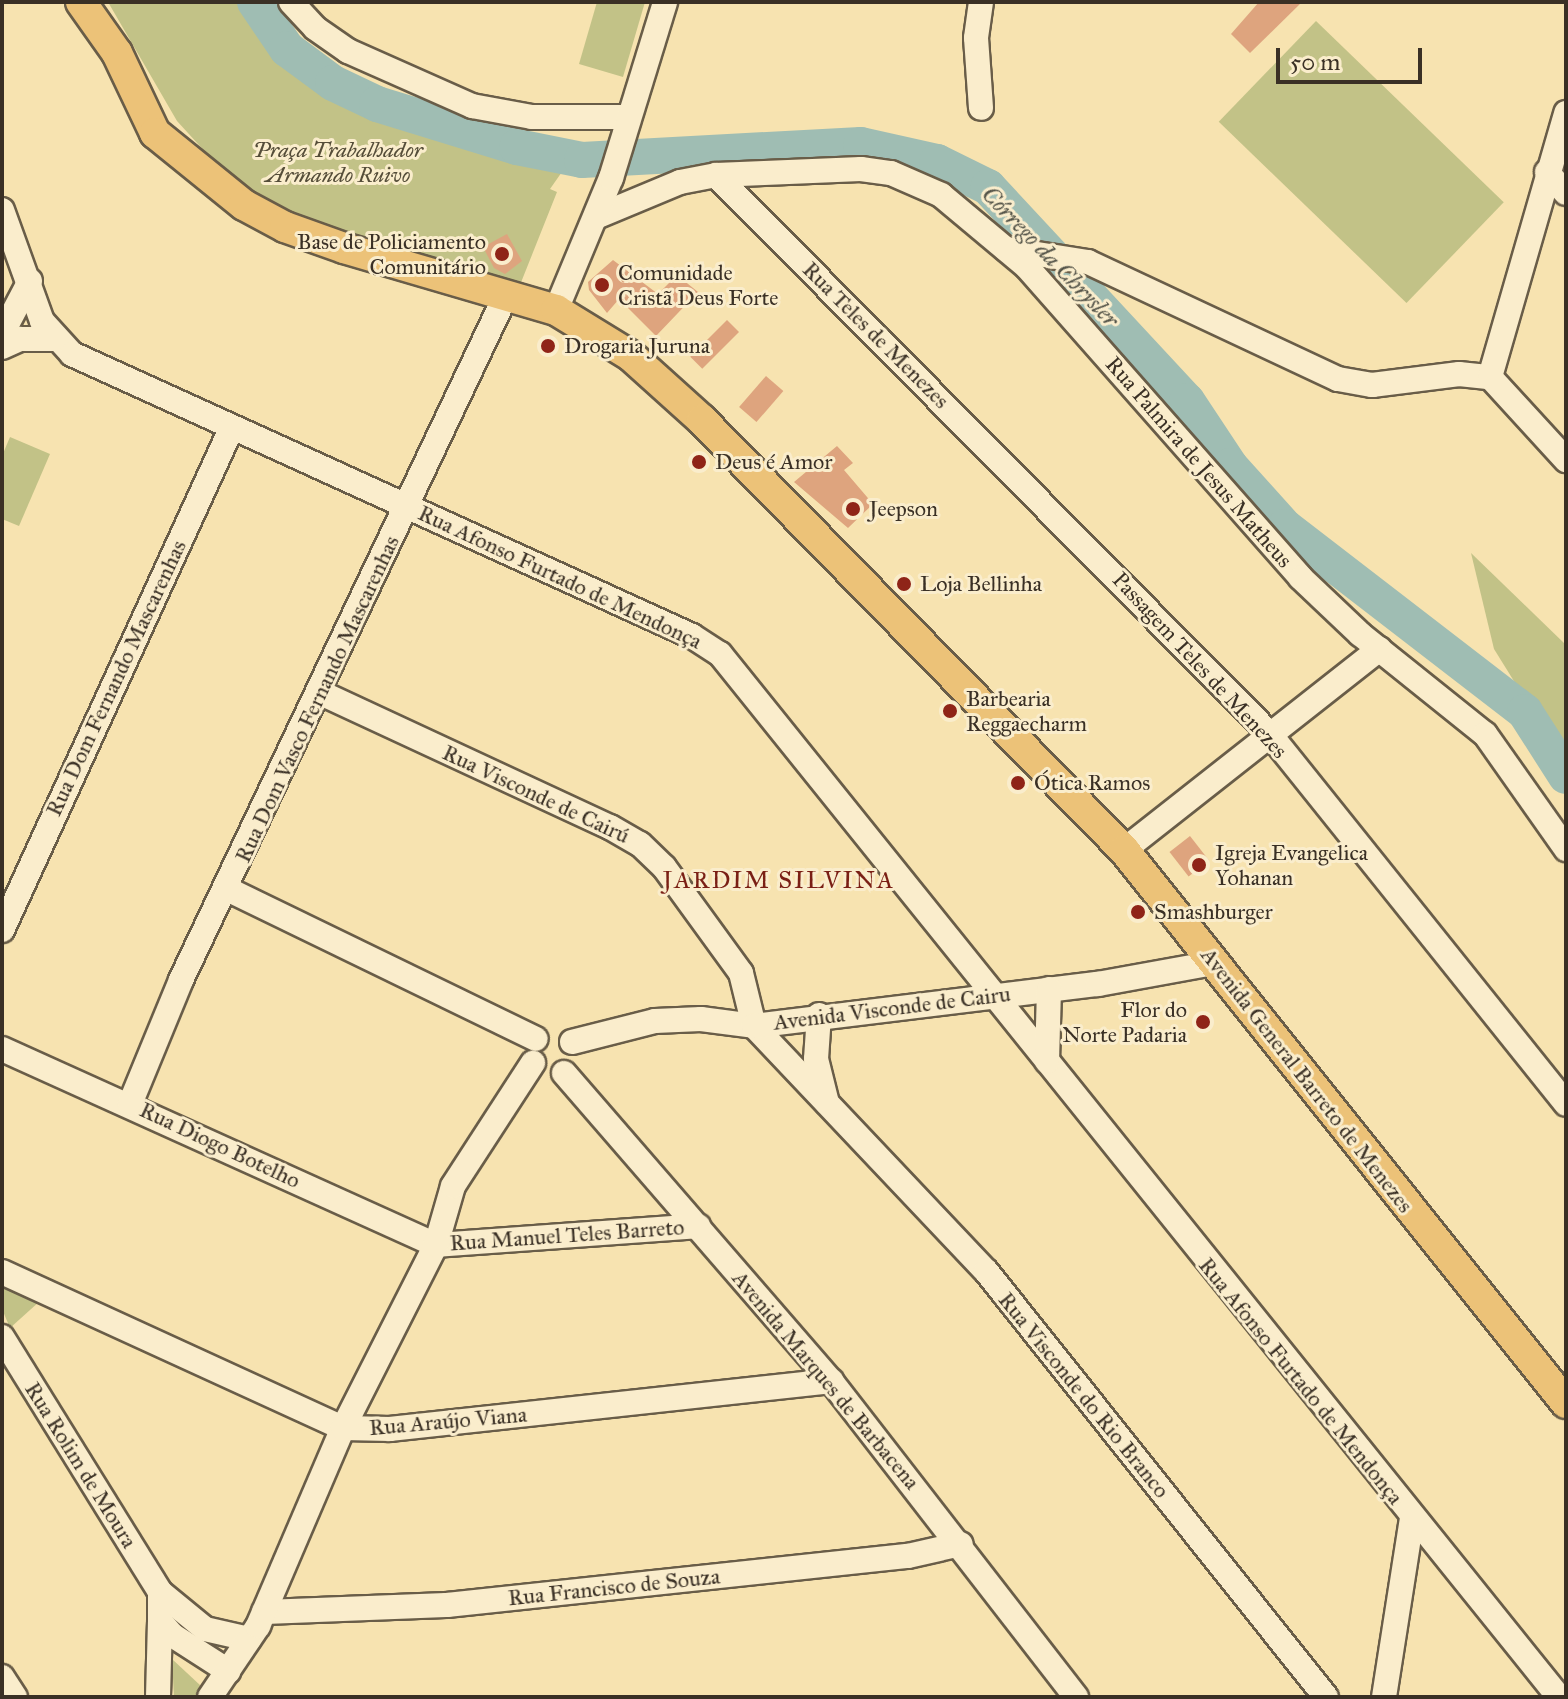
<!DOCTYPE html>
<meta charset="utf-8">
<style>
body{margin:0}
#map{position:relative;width:1568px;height:1699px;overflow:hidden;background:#f7e3b0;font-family:"IM FELL Great Primer",serif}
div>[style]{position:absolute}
.green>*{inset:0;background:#c2c287;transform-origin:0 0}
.river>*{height:36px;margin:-18px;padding:0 18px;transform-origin:18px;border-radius:18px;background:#9fbdb3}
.building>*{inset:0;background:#dea47e;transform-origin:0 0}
.roads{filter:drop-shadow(2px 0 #695d48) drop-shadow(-2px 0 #695d48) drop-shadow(0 2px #695d48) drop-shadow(0 -2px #695d48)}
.minor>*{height:24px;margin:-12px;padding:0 12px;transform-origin:12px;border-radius:12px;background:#faedcc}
.major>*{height:30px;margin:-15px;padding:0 15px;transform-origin:15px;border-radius:15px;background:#ecc278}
.dots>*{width:22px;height:22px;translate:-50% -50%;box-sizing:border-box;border:4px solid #faedcc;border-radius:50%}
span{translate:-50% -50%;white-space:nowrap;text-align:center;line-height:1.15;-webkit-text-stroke:6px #faedcc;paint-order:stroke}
.park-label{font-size:22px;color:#554d39;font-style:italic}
.poi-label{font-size:22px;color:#3a3025}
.right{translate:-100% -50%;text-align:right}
.left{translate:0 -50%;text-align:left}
.street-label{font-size:22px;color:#3a3025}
.water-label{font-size:24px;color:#535348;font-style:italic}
.neighbourhood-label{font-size:24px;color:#7a1f14;letter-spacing:2px}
.frame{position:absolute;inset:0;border:4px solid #3a3025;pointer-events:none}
.scale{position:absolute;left:1276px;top:48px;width:146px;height:36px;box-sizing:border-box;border:4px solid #3a3025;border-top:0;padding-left:10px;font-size:24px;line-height:28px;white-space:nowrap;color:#3a3025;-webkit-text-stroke:6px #faedcc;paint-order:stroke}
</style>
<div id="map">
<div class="green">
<div style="clip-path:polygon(108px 2px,242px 2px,284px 53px,329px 85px,420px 124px,564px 169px,550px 189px,557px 192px,518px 290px,465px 276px,271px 206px,230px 179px,177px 121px)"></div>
<div style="clip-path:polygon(597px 2px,645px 2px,623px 77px,579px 64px)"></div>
<div style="left:1316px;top:21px;width:261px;height:140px;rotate:44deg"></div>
<div style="clip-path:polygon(10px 437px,50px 454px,19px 526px,2px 519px,2px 456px)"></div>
<div style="clip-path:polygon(1471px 553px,1566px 645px,1566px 765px,1494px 649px)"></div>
<div style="clip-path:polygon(2px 1282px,40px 1301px,10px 1328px,2px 1309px)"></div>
<div style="clip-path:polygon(172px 1659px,201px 1686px,195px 1697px,174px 1697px)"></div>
</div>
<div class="river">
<div style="left:255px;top:2px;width:57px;rotate:55.8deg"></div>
<div style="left:287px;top:49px;width:57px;rotate:36.5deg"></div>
<div style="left:333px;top:83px;width:49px;rotate:25.5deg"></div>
<div style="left:377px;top:104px;width:146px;rotate:17.1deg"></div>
<div style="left:517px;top:147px;width:66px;rotate:11.3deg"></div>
<div style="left:582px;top:160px;width:279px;rotate:-3.1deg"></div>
<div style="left:861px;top:145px;width:78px;rotate:12.6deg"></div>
<div style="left:937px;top:162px;width:57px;rotate:26.1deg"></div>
<div style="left:988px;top:187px;width:292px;rotate:47.1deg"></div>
<div style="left:1187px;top:401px;width:78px;rotate:56.5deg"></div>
<div style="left:1230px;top:466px;width:82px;rotate:48deg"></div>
<div style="left:1285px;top:527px;width:303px;rotate:37.6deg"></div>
<div style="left:1525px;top:712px;width:76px;rotate:57.4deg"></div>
</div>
<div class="building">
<div style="clip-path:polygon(1259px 2px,1302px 2px,1250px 53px,1231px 34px)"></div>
<div style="clip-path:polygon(507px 234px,522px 261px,505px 274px,494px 268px,483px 247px)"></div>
<div style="clip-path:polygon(613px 260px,658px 294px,677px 275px,698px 292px,656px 336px,619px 299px,607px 313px,589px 290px,588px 282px)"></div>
<div style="left:727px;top:320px;width:17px;height:52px;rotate:45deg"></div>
<div style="left:766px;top:376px;width:23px;height:41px;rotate:41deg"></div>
<div style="clip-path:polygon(837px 446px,853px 463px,844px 470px,873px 504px,848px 528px,794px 482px)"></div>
<div style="left:1190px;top:836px;width:31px;height:26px;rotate:52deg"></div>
</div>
<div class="roads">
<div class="minor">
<div style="left:291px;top:2px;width:35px;rotate:47deg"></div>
<div style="left:315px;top:28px;width:40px;rotate:34.9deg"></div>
<div style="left:348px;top:51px;width:136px;rotate:23.9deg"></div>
<div style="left:472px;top:106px;width:61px;rotate:10.4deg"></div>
<div style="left:532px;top:117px;width:97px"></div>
<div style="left:981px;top:2px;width:36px;rotate:98deg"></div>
<div style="left:976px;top:38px;width:70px;rotate:85.9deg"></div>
<div style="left:1547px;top:172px;width:28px;rotate:48deg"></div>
<div style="left:716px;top:175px;width:786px;rotate:45.26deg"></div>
<div style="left:1269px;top:733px;width:475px;rotate:51.3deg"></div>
<div style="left:2px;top:210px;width:118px;rotate:70.2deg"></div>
<div style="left:42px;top:321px;width:45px;rotate:47.7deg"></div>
<div style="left:72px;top:354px;width:681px;rotate:24.46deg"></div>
<div style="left:692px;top:636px;width:33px;rotate:33deg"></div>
<div style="left:720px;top:654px;width:1339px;rotate:51.19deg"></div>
<div style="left:596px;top:217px;width:91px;rotate:-22.6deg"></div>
<div style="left:680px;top:182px;width:37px;rotate:-11deg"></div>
<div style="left:716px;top:175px;width:145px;rotate:-2.4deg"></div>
<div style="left:861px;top:169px;width:30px;rotate:8deg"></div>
<div style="left:891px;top:173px;width:55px;rotate:23.7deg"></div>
<div style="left:941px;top:195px;width:112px;rotate:39.9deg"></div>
<div style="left:1027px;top:267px;width:414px;rotate:48.6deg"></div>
<div style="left:1301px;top:578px;width:81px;rotate:43.5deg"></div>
<div style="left:1360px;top:634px;width:160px;rotate:38.7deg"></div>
<div style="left:1485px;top:734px;width:141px;rotate:54.8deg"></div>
<div style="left:1006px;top:249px;width:83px;rotate:9deg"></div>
<div style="left:1088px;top:262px;width:276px;rotate:25.1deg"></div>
<div style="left:1338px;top:379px;width:35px;rotate:10deg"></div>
<div style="left:1372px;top:385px;width:88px;rotate:-7.2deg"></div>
<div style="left:1459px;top:374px;width:31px;rotate:6deg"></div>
<div style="left:556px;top:310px;width:143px;rotate:-67.4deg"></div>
<div style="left:611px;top:178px;width:184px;rotate:-72.9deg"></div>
<div style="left:2px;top:334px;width:60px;rotate:-62.2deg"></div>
<div style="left:2px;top:347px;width:20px;rotate:-24deg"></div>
<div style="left:20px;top:339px;width:34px"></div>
<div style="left:1490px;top:377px;width:275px;rotate:-73.9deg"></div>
<div style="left:1490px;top:377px;width:113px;rotate:47.5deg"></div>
<div style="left:321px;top:693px;width:319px;rotate:24.9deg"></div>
<div style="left:610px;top:827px;width:34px;rotate:30deg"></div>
<div style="left:640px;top:844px;width:33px;rotate:44deg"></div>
<div style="left:664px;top:867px;width:131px;rotate:54deg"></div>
<div style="left:741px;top:973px;width:55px;rotate:76.2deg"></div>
<div style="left:754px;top:1026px;width:337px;rotate:46.6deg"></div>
<div style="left:986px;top:1271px;width:545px;rotate:51.41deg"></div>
<div style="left:1124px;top:850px;width:325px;rotate:-38.2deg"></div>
<div style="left:227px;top:889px;width:343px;rotate:25.9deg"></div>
<div style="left:2px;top:930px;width:553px;rotate:-65.43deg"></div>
<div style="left:819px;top:1015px;width:44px;rotate:93.9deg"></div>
<div style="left:816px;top:1059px;width:45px;rotate:76deg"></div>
<div style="left:572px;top:1042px;width:86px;rotate:-14.2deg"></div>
<div style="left:655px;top:1021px;width:46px;rotate:-2.5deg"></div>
<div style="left:701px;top:1019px;width:53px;rotate:7.5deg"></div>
<div style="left:754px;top:1026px;width:347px;rotate:-7deg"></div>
<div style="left:1098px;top:984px;width:118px;rotate:-10.3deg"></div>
<div style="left:2px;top:1049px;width:476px;rotate:24.3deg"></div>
<div style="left:436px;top:1245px;width:263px;rotate:-4.1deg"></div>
<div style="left:1047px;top:1061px;width:72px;rotate:-88.4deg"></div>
<div style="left:564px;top:1073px;width:408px;rotate:49.1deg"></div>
<div style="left:831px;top:1381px;width:400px;rotate:52.2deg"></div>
<div style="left:130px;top:1104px;width:134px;rotate:-67.6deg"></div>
<div style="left:181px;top:980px;width:758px;rotate:-64.62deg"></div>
<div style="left:2px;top:1272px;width:375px;rotate:24.6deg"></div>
<div style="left:343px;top:1428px;width:47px;rotate:1.2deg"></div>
<div style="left:390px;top:1429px;width:444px;rotate:-6.2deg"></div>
<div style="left:2px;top:1337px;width:300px;rotate:58.2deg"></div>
<div style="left:160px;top:1592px;width:58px;rotate:39.4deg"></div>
<div style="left:205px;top:1629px;width:45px;rotate:12.8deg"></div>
<div style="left:160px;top:1592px;width:29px;rotate:90deg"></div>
<div style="left:160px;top:1621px;width:18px;rotate:49deg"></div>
<div style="left:172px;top:1635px;width:67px;rotate:32.7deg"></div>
<div style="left:264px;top:1612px;width:183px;rotate:-2.2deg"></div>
<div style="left:447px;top:1605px;width:464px;rotate:-6.1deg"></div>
<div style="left:908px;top:1556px;width:54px;rotate:-12.8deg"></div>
<div style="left:2px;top:1677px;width:24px;rotate:57deg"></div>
<div style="left:158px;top:1697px;width:76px;rotate:-88.5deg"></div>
<div style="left:210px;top:1697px;width:86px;rotate:-55.9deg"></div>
<div style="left:258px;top:1626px;width:215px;rotate:-66.8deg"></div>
<div style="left:343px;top:1428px;width:205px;rotate:-63.1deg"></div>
<div style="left:436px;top:1245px;width:61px;rotate:-73.9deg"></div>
<div style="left:453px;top:1186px;width:147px;rotate:-57deg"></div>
<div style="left:1384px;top:1697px;width:181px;rotate:-81.1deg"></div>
</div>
<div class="major">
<div style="left:81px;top:2px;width:62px;rotate:54.8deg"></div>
<div style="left:117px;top:53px;width:89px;rotate:64.6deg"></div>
<div style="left:155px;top:133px;width:114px;rotate:39deg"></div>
<div style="left:244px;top:205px;width:47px;rotate:28.2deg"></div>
<div style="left:285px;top:227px;width:63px;rotate:19.6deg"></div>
<div style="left:344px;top:248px;width:221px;rotate:16.3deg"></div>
<div style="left:556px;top:310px;width:88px;rotate:31.5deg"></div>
<div style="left:631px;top:356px;width:96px;rotate:42deg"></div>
<div style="left:702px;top:420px;width:602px;rotate:45.54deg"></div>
<div style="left:1124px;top:850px;width:708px;rotate:51.37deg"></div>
</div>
</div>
<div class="dots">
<div style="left:502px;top:254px;background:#8f2418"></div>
<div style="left:602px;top:285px;background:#8f2418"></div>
<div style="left:548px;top:346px;background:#8f2418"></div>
<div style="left:699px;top:462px;background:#8f2418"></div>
<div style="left:853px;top:509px;background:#8f2418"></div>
<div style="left:904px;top:584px;background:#8f2418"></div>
<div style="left:950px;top:711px;background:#8f2418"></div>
<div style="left:1018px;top:783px;background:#8f2418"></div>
<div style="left:1199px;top:865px;background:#8f2418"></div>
<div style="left:1138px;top:912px;background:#8f2418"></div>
<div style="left:1203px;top:1022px;background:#8f2418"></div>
</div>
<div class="park-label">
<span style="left:338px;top:162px">Praça Trabalhador<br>Armando Ruivo</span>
</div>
<div class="poi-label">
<span class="right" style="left:486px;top:254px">Base de Policiamento<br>Comunitário</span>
<span class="left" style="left:618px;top:285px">Comunidade<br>Cristã Deus Forte</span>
<span class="left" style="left:564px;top:346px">Drogaria Juruna</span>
<span class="left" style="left:715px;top:462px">Deus é Amor</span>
<span class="left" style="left:869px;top:509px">Jeepson</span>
<span class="left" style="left:920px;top:584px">Loja Bellinha</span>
<span class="left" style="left:966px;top:711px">Barbearia<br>Reggaecharm</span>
<span class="left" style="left:1034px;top:783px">Ótica Ramos</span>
<span class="left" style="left:1215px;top:865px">Igreja Evangelica<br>Yohanan</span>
<span class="left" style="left:1154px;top:912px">Smashburger</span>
<span class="right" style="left:1187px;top:1022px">Flor do<br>Norte Padaria</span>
</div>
<div class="street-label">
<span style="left:876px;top:335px;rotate:45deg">Rua Teles de Menezes</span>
<span style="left:1199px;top:462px;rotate:49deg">Rua Palmira de Jesus Matheus</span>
<span style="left:560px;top:577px;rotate:25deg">Rua Afonso Furtado de Mendonça</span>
<span style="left:1200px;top:665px;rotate:47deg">Passagem Teles de Menezes</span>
<span style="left:116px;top:678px;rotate:-65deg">Rua Dom Fernando Mascarenhas</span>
<span style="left:317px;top:699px;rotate:-65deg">Rua Dom Vasco Fernando Mascarenhas</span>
<span style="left:536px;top:794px;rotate:25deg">Rua Visconde de Cairú</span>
<span style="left:892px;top:1008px;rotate:-7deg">Avenida Visconde de Cairu</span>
<span style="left:1307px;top:1080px;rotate:52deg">Avenida General Barreto de Menezes</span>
<span style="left:220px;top:1145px;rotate:25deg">Rua Diogo Botelho</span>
<span style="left:567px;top:1235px;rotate:-4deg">Rua Manuel Teles Barreto</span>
<span style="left:826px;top:1380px;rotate:50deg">Avenida Marques de Barbacena</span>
<span style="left:1301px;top:1381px;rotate:51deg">Rua Afonso Furtado de Mendonça</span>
<span style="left:1084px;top:1395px;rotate:51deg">Rua Visconde do Rio Branco</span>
<span style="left:448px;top:1421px;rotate:-5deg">Rua Araújo Viana</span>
<span style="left:81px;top:1465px;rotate:58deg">Rua Rolim de Moura</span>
<span style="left:614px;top:1587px;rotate:-6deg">Rua Francisco de Souza</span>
</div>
<div class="water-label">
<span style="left:1050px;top:257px;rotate:46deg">Córrego da Chrysler</span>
</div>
<div class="neighbourhood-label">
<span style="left:779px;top:881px">JARDIM SILVINA</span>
</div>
<div class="frame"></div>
<div class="scale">50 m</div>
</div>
